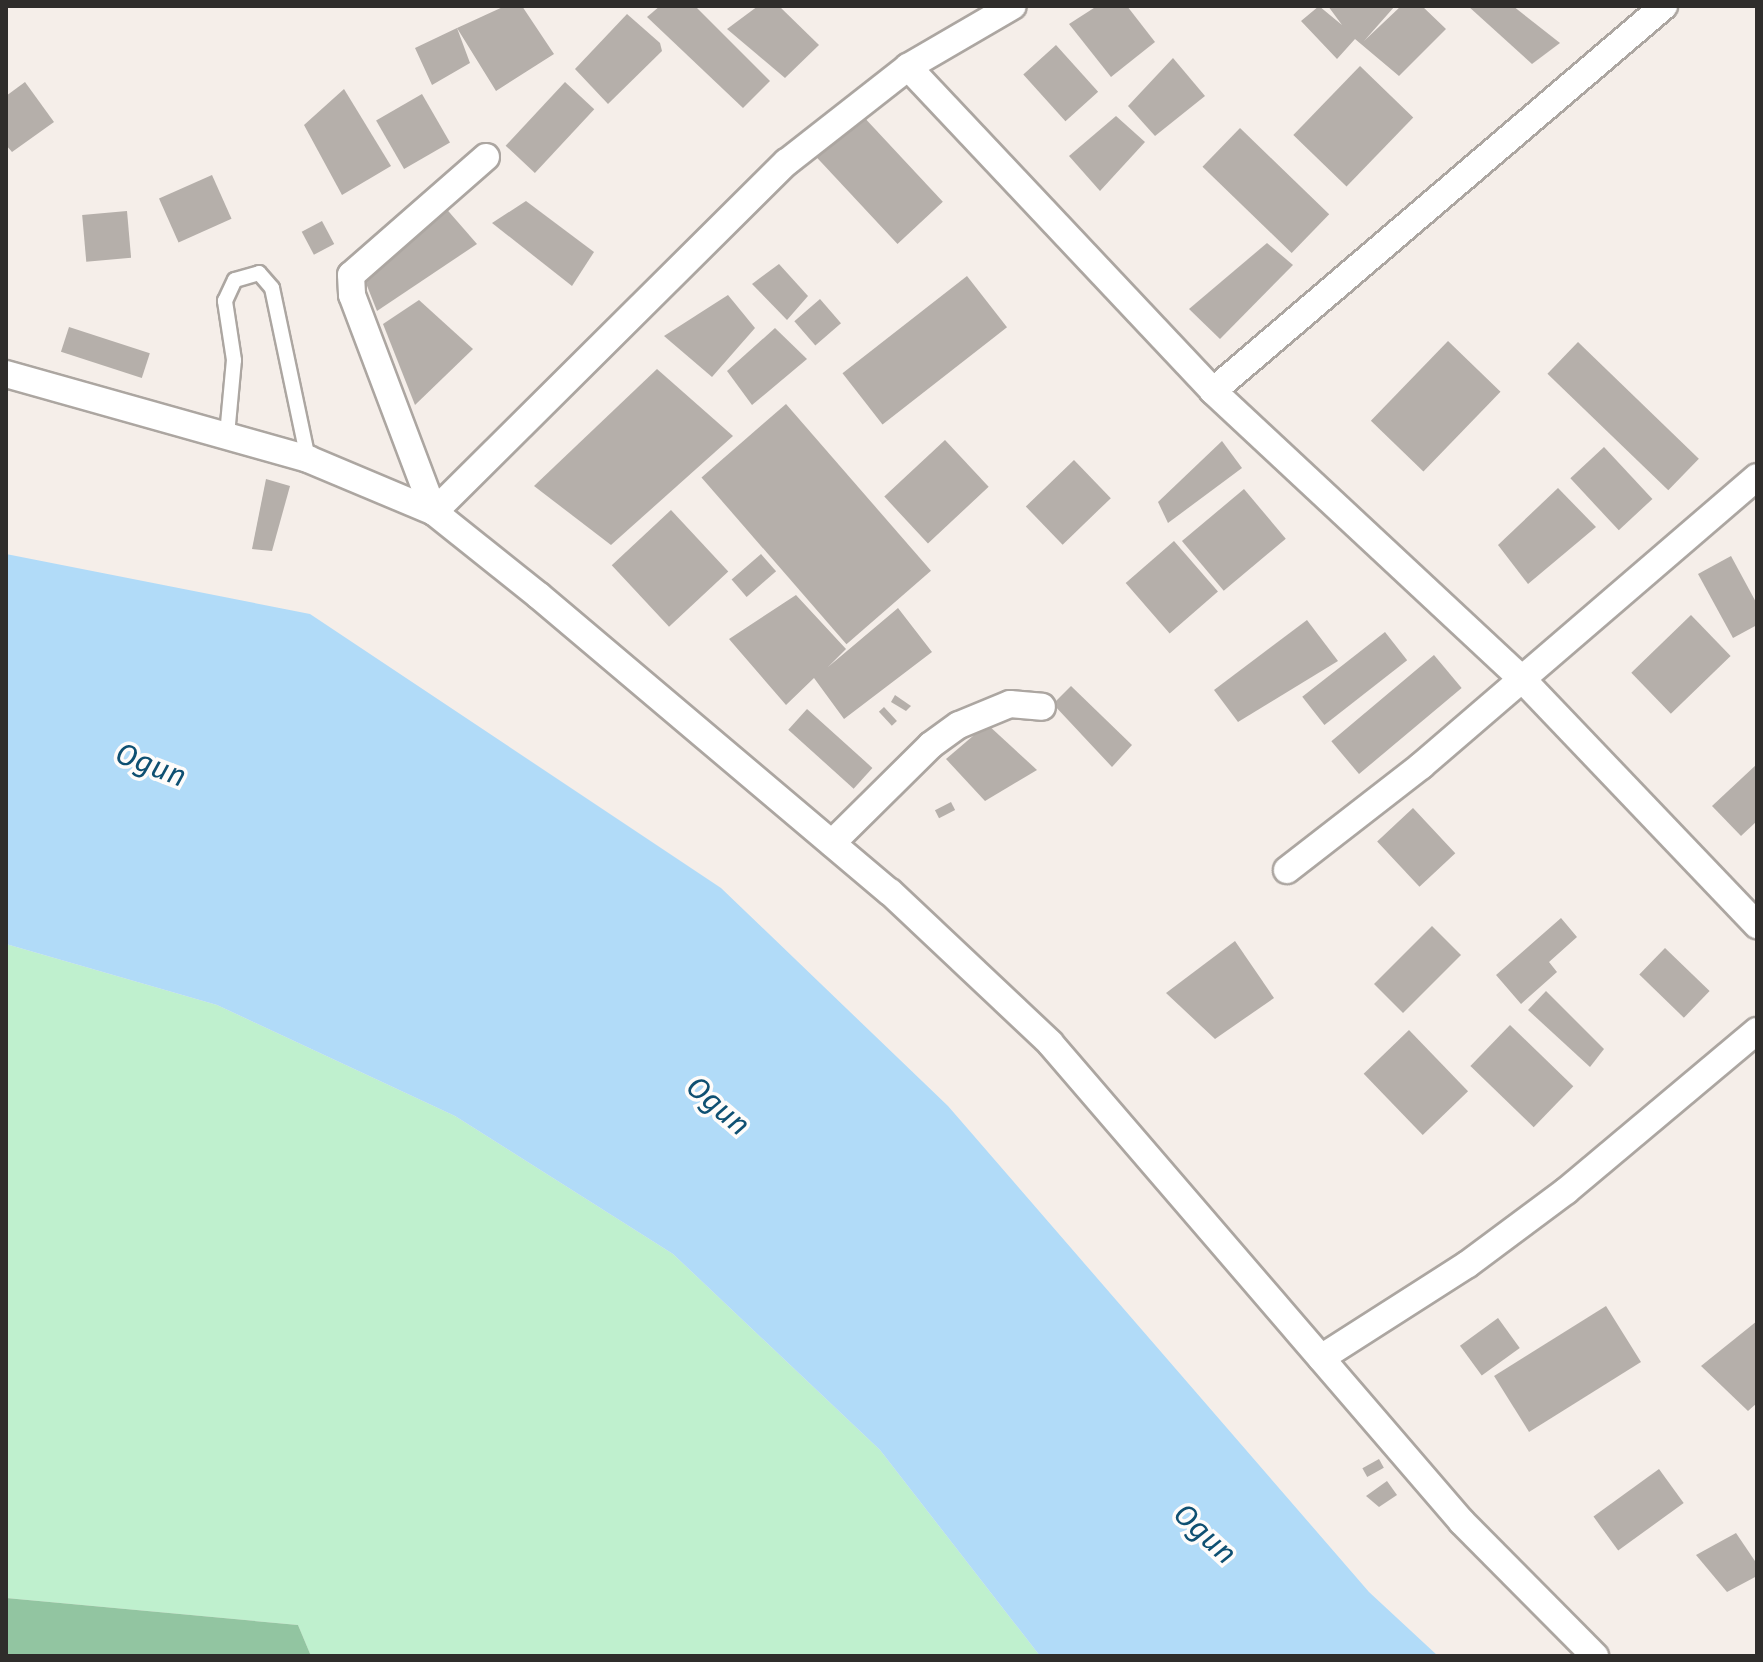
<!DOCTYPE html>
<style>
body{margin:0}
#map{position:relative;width:1763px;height:1662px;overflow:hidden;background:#f5eee9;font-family:"Fira Sans",sans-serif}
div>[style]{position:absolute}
.green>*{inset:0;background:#bff0ce}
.forest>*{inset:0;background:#92c5a1}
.water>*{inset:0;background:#b1dbf8}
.building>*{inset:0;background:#b5afaa;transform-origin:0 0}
.roads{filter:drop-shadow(2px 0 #aca6a1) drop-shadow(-2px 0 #aca6a1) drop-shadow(0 2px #aca6a1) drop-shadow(0 -2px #aca6a1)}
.service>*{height:14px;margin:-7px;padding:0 7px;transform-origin:7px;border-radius:7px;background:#fff}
.minor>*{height:26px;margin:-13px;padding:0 13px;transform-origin:13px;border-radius:13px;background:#fff}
span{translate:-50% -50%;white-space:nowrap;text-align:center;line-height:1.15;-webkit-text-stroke:7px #fffcfa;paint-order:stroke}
.water-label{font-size:30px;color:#0f5072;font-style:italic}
.frame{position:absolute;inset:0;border:8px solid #2f2d2b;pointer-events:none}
</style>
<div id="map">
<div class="green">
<div style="clip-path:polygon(6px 944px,217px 1005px,455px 1116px,673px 1254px,880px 1450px,1040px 1656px,311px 1656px,298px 1625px,6px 1598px)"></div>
</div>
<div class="forest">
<div style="clip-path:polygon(6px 1598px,298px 1625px,311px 1656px,6px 1656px)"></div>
</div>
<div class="water">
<div style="clip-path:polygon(6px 554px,310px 614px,721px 888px,948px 1106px,1369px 1592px,1438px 1656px,1040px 1656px,880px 1450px,673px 1254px,455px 1116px,217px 1005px,6px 944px)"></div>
</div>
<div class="building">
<div style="clip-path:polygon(505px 6px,522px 6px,554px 54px,496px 91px,457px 28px,470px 63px,432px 85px,415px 48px,457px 28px)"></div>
<div style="clip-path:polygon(660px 6px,695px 6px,770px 81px,743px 108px,647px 17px)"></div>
<div style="clip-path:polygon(758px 6px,779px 6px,819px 45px,785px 78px,727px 29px)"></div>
<div style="clip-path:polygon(1097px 6px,1127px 6px,1155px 42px,1111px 77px,1069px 24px)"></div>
<div style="clip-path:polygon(1319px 6px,1342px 25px,1328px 6px,1395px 6px,1364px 41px,1401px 6px,1422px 6px,1446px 29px,1399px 76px,1355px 39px,1337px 59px,1301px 21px)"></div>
<div style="clip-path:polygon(1468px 6px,1513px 6px,1560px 43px,1532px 64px)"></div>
<div style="clip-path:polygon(627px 14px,660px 43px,662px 51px,608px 104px,575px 69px)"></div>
<div style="left:1056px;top:45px;width:63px;height:44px;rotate:48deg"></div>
<div style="clip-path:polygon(1173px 58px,1205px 96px,1155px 136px,1128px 106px)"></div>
<div style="left:1360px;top:66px;width:74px;height:96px;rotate:44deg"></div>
<div style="clip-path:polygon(25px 82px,54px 122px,12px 152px,6px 145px,6px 96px)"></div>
<div style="left:565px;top:82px;width:40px;height:87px;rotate:43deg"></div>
<div style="clip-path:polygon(344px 89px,391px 166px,342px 195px,304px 125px)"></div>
<div style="left:422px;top:94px;width:56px;height:53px;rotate:60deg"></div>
<div style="left:861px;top:114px;width:120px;height:62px;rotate:47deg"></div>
<div style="clip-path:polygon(1116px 116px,1145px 142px,1100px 191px,1069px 156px)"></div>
<div style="left:1240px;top:128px;width:124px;height:54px;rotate:44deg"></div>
<div style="left:212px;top:175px;width:48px;height:58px;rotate:66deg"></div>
<div style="clip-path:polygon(526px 201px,594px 252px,572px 286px,492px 223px)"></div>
<div style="clip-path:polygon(443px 205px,477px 244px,377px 311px,360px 268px)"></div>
<div style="left:127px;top:211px;width:47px;height:45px;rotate:85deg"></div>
<div style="left:322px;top:221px;width:26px;height:23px;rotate:62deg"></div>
<div style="clip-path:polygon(1267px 243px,1293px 265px,1220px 339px,1189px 309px)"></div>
<div style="clip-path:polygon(779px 264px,808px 296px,787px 320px,752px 284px)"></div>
<div style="left:967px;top:276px;width:65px;height:158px;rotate:52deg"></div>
<div style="clip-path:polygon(728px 295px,755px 328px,712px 377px,664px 336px)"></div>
<div style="left:820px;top:299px;width:32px;height:34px;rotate:49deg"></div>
<div style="clip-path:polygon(419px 300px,473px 349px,415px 405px,383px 324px)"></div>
<div style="left:69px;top:327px;width:85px;height:26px;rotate:18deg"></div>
<div style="clip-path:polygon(775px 328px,807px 359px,752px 405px,727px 371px)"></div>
<div style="left:1448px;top:341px;width:73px;height:111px;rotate:44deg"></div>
<div style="left:1578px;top:342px;width:168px;height:44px;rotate:44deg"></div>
<div style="clip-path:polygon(657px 369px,733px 436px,611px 545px,534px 486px)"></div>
<div style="left:786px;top:404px;width:221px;height:112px;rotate:49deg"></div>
<div style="left:945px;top:440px;width:64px;height:83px;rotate:47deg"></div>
<div style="clip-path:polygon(1222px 441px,1242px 468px,1168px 523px,1158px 502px)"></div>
<div style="left:1604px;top:447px;width:71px;height:46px;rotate:47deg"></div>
<div style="left:1074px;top:460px;width:53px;height:67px;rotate:46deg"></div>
<div style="clip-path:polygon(266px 479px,290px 486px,272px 551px,252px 549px)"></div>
<div style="clip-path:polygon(1558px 488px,1596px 527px,1528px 584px,1498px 545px)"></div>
<div style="left:1244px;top:489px;width:65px;height:81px;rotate:50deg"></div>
<div style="left:671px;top:510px;width:84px;height:81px;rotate:47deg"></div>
<div style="left:1174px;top:541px;width:67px;height:64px;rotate:49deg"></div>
<div style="left:761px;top:554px;width:23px;height:39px;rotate:49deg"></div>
<div style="clip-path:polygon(1731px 556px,1757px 604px,1757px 625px,1733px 638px,1698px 574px)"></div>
<div style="clip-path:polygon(796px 595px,846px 649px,828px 667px,898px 608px,932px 652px,844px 719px,814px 678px,786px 705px,729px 639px)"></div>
<div style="left:1691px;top:615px;width:57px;height:83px;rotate:46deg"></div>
<div style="clip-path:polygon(1307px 620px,1338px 661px,1238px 722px,1214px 690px)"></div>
<div style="left:1385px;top:632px;width:36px;height:105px;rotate:52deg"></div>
<div style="left:1434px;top:655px;width:43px;height:134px;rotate:50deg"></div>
<div style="clip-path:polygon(1071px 686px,1132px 745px,1112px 767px,1053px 704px)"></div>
<div style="clip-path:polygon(895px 695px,911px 706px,906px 711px,891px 702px)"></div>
<div style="left:884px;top:707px;width:19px;height:7px;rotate:47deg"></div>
<div style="left:807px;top:709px;width:88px;height:28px;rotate:42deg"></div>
<div style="clip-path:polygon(987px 724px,1037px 770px,985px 801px,946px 759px)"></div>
<div style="clip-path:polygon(1757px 764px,1757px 821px,1741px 836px,1712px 806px)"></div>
<div style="left:951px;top:802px;width:9px;height:18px;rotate:63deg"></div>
<div style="left:1413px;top:808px;width:62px;height:49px;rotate:47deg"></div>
<div style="clip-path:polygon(1561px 918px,1577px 937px,1549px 962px,1557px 972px,1521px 1004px,1496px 975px)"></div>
<div style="left:1432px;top:926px;width:41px;height:82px;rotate:45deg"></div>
<div style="clip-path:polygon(1235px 941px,1274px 998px,1215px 1039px,1166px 993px)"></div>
<div style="left:1665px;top:948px;width:62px;height:37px;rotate:44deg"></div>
<div style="clip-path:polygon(1546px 991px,1604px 1049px,1590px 1067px,1528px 1010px)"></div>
<div style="left:1510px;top:1025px;width:88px;height:57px;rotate:44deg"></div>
<div style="left:1409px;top:1030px;width:85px;height:63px;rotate:46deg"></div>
<div style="left:1606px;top:1306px;width:66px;height:132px;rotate:58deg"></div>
<div style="left:1498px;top:1318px;width:37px;height:47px;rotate:54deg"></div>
<div style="clip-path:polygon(1757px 1321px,1757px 1403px,1748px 1411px,1701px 1366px)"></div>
<div style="left:1379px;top:1459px;width:10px;height:19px;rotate:61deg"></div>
<div style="left:1659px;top:1469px;width:42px;height:81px;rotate:54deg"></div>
<div style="clip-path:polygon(1387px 1481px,1397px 1495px,1379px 1507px,1366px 1496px)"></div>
<div style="clip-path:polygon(1736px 1533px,1757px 1564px,1757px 1576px,1727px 1592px,1696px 1555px)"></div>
</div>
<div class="roads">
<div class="service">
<div style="left:227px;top:435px;width:75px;rotate:-84.7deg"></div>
<div style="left:234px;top:360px;width:60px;rotate:-98.7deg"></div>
<div style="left:225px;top:301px;width:23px;rotate:-65deg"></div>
<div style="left:235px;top:280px;width:25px;rotate:-16deg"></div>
<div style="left:259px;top:273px;width:20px;rotate:49deg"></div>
<div style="left:272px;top:288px;width:175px;rotate:78.1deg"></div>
</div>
<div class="minor">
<div style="left:908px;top:67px;width:445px;rotate:46.7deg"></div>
<div style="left:1213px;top:391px;width:421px;rotate:43deg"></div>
<div style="left:1521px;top:678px;width:342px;rotate:46.3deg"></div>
<div style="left:486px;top:157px;width:179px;rotate:138.8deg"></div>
<div style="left:351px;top:275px;width:20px;rotate:87deg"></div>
<div style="left:352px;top:295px;width:232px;rotate:69.3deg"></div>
<div style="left:434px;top:512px;width:497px;rotate:-44.8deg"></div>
<div style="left:787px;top:162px;width:154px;rotate:-38.1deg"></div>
<div style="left:908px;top:67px;width:121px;rotate:-30.2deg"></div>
<div style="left:6px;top:374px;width:314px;rotate:15.7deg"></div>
<div style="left:308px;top:459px;width:137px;rotate:22.8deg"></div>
<div style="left:434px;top:512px;width:133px;rotate:38.6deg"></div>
<div style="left:538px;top:595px;width:461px;rotate:40.2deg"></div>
<div style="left:890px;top:892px;width:220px;rotate:43.3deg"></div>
<div style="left:1050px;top:1043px;width:632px;rotate:49.3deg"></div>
<div style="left:1462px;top:1522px;width:189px;rotate:45.2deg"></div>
<div style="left:1213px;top:391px;width:593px;rotate:-40.49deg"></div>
<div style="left:832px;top:843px;width:139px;rotate:-44.7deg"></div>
<div style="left:931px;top:745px;width:34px;rotate:-36deg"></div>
<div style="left:959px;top:725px;width:55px;rotate:-22.4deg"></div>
<div style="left:1010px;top:704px;width:32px;rotate:5deg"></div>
<div style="left:1287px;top:870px;width:170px;rotate:-37.8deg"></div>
<div style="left:1421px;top:766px;width:443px;rotate:-40.7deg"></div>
<div style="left:1321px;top:1358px;width:174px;rotate:-32.6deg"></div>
<div style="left:1468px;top:1264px;width:122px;rotate:-36.7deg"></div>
<div style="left:1566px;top:1191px;width:249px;rotate:-40deg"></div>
</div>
</div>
<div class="water-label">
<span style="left:151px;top:765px;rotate:21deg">Ogun</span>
<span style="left:718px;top:1106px;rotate:41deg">Ogun</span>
<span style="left:1205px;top:1534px;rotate:43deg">Ogun</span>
</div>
<div class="frame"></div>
</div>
